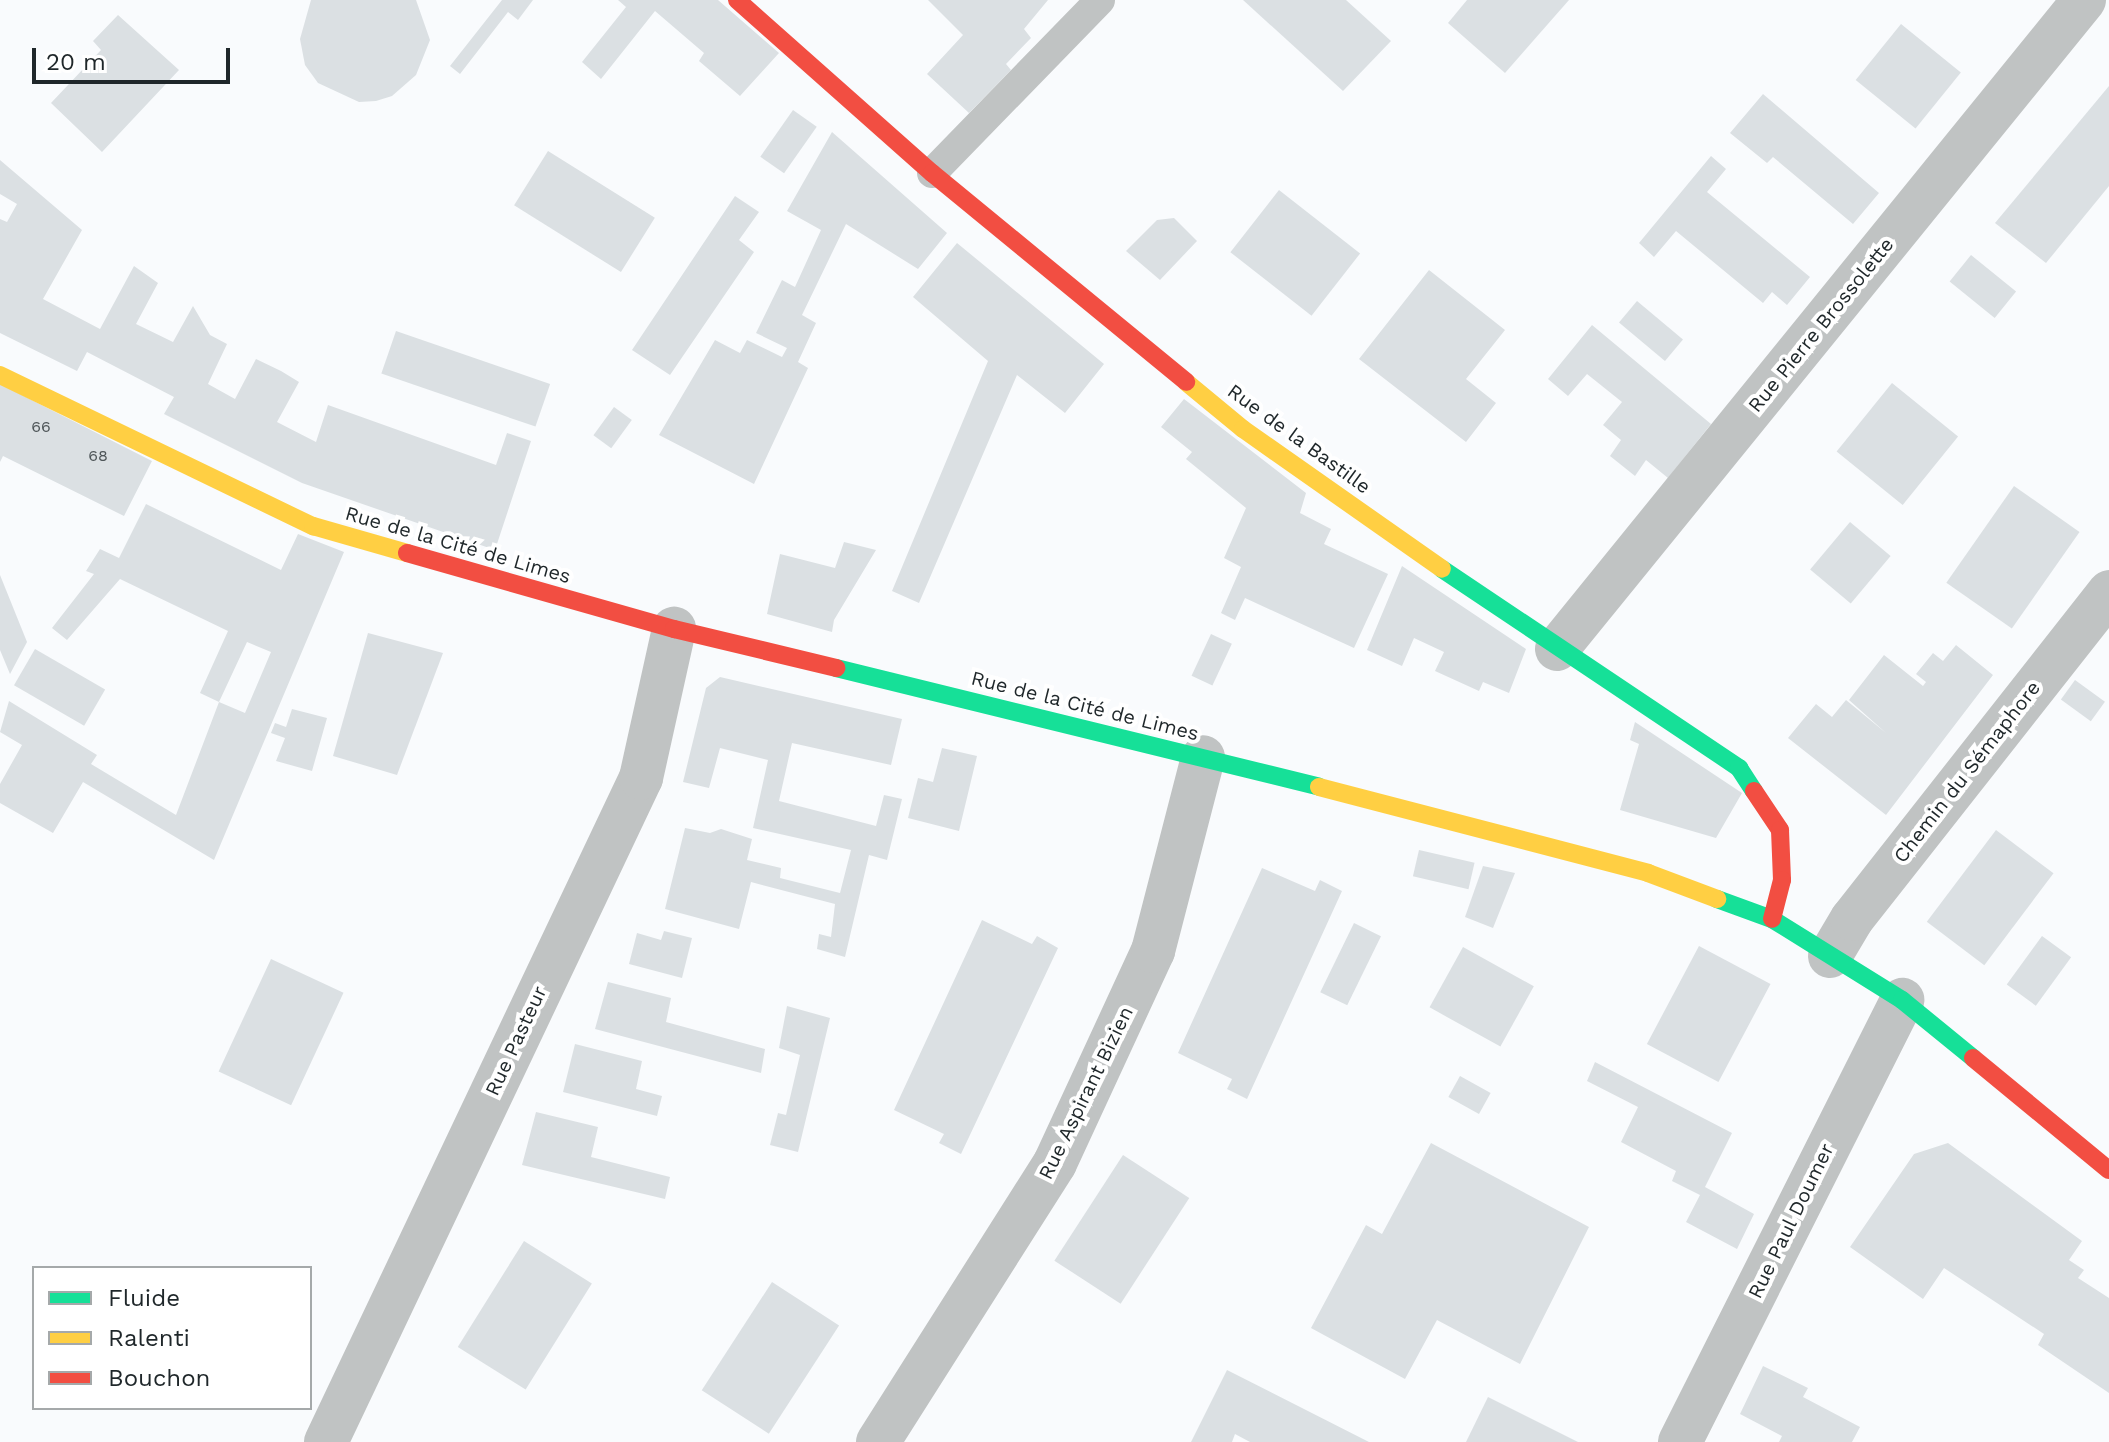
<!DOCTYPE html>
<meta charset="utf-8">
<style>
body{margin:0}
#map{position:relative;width:2109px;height:1442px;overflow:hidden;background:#f9fbfd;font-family:"Work Sans",sans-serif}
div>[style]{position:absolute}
.building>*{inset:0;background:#dbe0e3;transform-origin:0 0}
.lane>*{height:30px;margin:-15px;padding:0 15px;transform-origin:15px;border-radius:15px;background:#c0c3c3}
.street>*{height:44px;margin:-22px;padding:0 22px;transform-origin:22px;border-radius:22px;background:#c0c3c3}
.fast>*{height:18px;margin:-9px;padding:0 9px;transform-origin:9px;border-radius:9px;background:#16e098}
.slow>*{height:18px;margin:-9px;padding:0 9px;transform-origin:9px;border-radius:9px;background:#ffcf43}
.jam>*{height:18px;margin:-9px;padding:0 9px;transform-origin:9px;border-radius:9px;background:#f24e42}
span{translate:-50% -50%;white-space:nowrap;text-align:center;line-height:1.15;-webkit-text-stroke:8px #fff;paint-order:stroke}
.number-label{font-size:16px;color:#4e5558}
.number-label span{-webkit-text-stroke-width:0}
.street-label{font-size:20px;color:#1f272a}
.legend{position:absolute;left:32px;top:1266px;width:280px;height:144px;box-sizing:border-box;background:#fff;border:2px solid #a5a9aa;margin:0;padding:10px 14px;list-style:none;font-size:24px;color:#1f272a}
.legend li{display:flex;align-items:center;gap:16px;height:40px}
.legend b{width:40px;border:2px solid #a5a9aa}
.scale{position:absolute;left:32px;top:48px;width:198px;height:36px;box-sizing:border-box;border:4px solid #1f272a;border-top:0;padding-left:10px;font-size:24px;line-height:28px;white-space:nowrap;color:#1f272a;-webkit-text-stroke:6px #fff;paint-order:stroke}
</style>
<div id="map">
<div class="building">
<div style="clip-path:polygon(311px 0,416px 0,430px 40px,416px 75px,392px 96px,376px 101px,359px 102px,318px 83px,305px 65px,300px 39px)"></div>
<div style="clip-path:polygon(502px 0,533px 0,518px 20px,508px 12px,460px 74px,450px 66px)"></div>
<div style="clip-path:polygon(618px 0,718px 0,779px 53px,740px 96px,699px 61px,704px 53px,655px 11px,601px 79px,582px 62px,626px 7px)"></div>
<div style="clip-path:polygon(928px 0,1048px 0,1024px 29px,1031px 38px,1006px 64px,1011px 70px,969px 113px,927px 74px,963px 35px)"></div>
<div style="clip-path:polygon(1243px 0,1346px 0,1391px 41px,1343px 91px)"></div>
<div style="clip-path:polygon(1467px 0,1569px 0,1505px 73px,1448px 23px)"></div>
<div style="clip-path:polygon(118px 15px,179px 70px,102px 152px,51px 103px,101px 50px,93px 41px)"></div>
<div style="left:1901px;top:24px;width:77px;height:72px;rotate:39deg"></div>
<div style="clip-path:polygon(2109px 86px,2109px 186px,2046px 263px,1995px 223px)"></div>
<div style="clip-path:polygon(1763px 94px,1879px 193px,1853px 224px,1773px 157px,1767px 163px,1730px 133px)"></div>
<div style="left:793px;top:110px;width:29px;height:57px;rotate:35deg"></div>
<div style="clip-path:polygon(832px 132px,947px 233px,918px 269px,846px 224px,802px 315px,816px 323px,798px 362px,808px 368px,754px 484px,659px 435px,715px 340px,740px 353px,747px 340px,782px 357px,787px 348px,756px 333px,782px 280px,795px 287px,821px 230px,787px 211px)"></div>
<div style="left:548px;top:151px;width:126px;height:64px;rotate:32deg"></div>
<div style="clip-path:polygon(1711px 156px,1726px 169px,1707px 192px,1810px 277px,1787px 305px,1772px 292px,1763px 303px,1676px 231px,1654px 257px,1639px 243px)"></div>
<div style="clip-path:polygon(0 160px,82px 230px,43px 299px,100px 329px,134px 266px,158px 283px,136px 324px,173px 342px,193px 306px,210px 335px,227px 344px,208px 384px,235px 399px,256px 359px,281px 371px,299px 382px,277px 422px,316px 442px,328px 405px,496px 465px,507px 433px,531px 441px,495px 550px,302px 483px,164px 414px,174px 397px,87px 352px,77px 371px,0 333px,0 219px,7px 222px,17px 204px,0 194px)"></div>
<div style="left:1279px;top:190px;width:103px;height:79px;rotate:38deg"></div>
<div style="clip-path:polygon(735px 196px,759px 212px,739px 240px,754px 252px,670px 375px,632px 350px)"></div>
<div style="clip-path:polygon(1174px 218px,1197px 241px,1160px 280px,1126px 251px,1157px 220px)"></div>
<div style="clip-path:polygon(957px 243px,1104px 364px,1065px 413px,1017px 375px,919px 603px,892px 591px,988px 361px,913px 297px)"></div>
<div style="left:1971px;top:255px;width:58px;height:34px;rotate:39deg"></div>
<div style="clip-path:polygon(1429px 270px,1505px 330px,1466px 379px,1496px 403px,1466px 442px,1359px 359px)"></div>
<div style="left:1637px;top:301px;width:60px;height:28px;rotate:40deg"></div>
<div style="clip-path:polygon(1592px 325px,1711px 424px,1668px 478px,1646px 460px,1635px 476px,1610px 456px,1621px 440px,1603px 425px,1622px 402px,1587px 374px,1568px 396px,1548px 379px)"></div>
<div style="left:396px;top:331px;width:163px;height:45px;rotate:19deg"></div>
<div style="left:1892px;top:383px;width:85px;height:88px;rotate:39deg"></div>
<div style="clip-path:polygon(0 384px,152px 461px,124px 516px,3px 456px,0 462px)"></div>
<div style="clip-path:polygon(1184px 399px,1306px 493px,1300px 513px,1331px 529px,1324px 544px,1388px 574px,1354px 648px,1245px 598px,1235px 620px,1221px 613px,1241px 567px,1224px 558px,1246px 508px,1186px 459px,1192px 452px,1161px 427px)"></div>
<div style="left:614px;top:407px;width:22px;height:35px;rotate:36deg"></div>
<div style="left:2014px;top:486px;width:80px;height:118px;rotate:35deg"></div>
<div style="clip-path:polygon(146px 504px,281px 570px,298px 534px,344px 552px,214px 860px,83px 782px,53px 833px,0 803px,0 784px,22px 745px,0 732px,9px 701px,97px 755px,91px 764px,176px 815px,219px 702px,245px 713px,271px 652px,247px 642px,219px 702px,200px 693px,228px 631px,120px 579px,67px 640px,52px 628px,94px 574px,86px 571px,100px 549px,119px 558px)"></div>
<div style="left:1850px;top:522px;width:53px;height:62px;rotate:40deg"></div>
<div style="clip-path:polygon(844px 542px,876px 550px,834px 620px,832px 632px,767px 614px,780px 554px,835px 568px)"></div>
<div style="clip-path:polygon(1402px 566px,1526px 649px,1509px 693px,1483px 682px,1479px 691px,1435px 671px,1444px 652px,1414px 638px,1402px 666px,1367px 650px)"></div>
<div style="clip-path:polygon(0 575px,27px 642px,10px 674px,0 650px)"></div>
<div style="clip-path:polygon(368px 633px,443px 653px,397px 775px,333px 756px)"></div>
<div style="left:1211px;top:634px;width:23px;height:46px;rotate:25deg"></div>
<div style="clip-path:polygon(1956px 645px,1993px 675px,1886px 815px,1788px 738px,1816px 704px,1832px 717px,1846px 700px,1886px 733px,1849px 700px,1884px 655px,1923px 686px,1926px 682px,1916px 674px,1933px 653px,1943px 661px)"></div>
<div style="left:35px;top:649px;width:81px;height:42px;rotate:30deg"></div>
<div style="clip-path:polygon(720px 677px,902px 719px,891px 765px,792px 743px,779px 801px,876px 826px,884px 795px,902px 799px,887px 860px,869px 855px,845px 957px,817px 949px,819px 934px,831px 937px,835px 904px,751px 882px,739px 929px,665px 909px,685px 828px,710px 833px,721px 829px,752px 839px,747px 860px,781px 868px,780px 878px,840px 893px,851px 850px,753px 828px,768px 760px,720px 748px,709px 788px,683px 782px,706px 688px)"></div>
<div style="left:2075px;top:680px;width:37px;height:24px;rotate:36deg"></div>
<div style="clip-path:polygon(292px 709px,327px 718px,312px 771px,276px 761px,285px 738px,271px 733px,275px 723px,286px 727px)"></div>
<div style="clip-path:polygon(1635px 722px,1742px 793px,1716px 838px,1620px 810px,1639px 744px,1630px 740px)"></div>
<div style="clip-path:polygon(942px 748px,977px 756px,959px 831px,908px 818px,918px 778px,933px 782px)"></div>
<div style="left:1996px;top:830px;width:72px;height:115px;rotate:37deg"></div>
<div style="left:1419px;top:850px;width:57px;height:27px;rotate:13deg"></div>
<div style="clip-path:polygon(1483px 866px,1515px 873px,1493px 928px,1465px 917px)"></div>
<div style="clip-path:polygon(1262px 868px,1315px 891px,1320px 880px,1342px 891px,1247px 1099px,1227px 1089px,1232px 1079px,1178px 1053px)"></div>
<div style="clip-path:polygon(982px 920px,1032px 944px,1037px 936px,1058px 948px,961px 1154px,939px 1143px,944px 1134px,894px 1110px)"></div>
<div style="left:1354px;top:923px;width:30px;height:77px;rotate:26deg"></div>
<div style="clip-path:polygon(664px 931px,692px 938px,682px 978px,629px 964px,637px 933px,661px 940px)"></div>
<div style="left:2042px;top:936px;width:36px;height:60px;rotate:36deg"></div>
<div style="left:1699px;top:946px;width:81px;height:111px;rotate:28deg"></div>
<div style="left:1463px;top:947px;width:81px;height:69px;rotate:29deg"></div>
<div style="left:271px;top:959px;width:80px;height:124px;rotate:25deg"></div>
<div style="clip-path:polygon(608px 982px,671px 998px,666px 1022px,765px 1049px,761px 1073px,595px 1029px)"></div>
<div style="clip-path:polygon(787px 1006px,830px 1018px,798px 1152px,770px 1145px,778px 1113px,786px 1115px,800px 1055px,779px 1048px)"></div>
<div style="clip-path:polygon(575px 1044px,642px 1061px,636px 1089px,662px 1096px,657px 1116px,563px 1092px)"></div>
<div style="clip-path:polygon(1595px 1062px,1732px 1133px,1705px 1187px,1754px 1214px,1737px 1249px,1686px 1222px,1700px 1195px,1672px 1181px,1676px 1171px,1621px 1142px,1638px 1107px,1587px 1081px)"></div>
<div style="left:1460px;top:1076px;width:35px;height:24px;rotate:29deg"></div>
<div style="clip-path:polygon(536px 1112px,598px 1127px,591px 1157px,670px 1177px,665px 1199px,522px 1165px)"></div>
<div style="clip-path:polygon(1431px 1143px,1589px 1227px,1520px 1364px,1437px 1320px,1405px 1379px,1311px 1328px,1366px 1225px,1382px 1234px)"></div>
<div style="clip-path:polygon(1948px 1143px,2082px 1241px,2069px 1260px,2084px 1270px,2078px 1278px,2109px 1298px,2109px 1393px,2038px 1345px,2044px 1334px,1944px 1268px,1923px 1299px,1850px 1247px,1914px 1154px)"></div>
<div style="left:1123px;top:1155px;width:79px;height:126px;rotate:33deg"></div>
<div style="left:524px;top:1241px;width:80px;height:125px;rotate:32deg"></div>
<div style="left:772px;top:1282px;width:80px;height:129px;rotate:33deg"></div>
<div style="clip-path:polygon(1763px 1366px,1808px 1388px,1803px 1397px,1860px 1427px,1852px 1442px,1779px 1442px,1782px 1436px,1740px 1414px)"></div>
<div style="clip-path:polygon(1227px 1370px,1369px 1442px,1250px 1442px,1235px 1434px,1232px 1442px,1191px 1442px)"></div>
<div style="clip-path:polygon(1488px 1397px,1578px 1442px,1466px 1442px)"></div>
</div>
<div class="lane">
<div style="left:932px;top:173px;width:241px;rotate:-45.8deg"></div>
</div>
<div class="street">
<div style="left:1557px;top:649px;width:836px;rotate:-50.92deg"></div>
<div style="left:1830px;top:956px;width:43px;rotate:-59.3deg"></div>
<div style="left:1852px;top:919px;width:416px;rotate:-51.8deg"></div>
<div style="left:326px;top:1442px;width:735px;rotate:-64.62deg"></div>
<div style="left:641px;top:778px;width:153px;rotate:-77.5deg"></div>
<div style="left:878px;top:1442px;width:330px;rotate:-57.6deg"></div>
<div style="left:1055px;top:1163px;width:234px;rotate:-65.2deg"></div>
<div style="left:1153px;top:951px;width:200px;rotate:-75.5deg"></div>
<div style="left:1680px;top:1442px;width:495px;rotate:-63.3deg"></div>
</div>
<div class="fast">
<div style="left:1442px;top:569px;width:358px;rotate:33.8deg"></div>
<div style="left:1739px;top:768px;width:27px;rotate:57deg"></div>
<div style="left:836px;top:668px;width:497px;rotate:13.8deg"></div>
<div style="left:1717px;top:899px;width:59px;rotate:20deg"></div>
<div style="left:1772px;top:919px;width:153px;rotate:31.9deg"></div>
<div style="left:1902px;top:1000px;width:92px;rotate:39.2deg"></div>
</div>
<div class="slow">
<div style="left:0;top:375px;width:348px;rotate:25.8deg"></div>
<div style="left:313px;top:526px;width:98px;rotate:16deg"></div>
<div style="left:1186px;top:382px;width:74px;rotate:39.5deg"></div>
<div style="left:1243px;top:429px;width:243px;rotate:35.1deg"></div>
<div style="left:1319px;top:787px;width:340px;rotate:14.6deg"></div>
<div style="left:1648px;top:873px;width:74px;rotate:20.6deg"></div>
</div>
<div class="jam">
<div style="left:737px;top:0;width:261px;rotate:41.6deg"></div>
<div style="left:932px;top:173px;width:329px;rotate:39.4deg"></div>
<div style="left:407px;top:553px;width:278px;rotate:15.9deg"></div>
<div style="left:674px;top:629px;width:167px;rotate:13.5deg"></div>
<div style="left:1754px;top:791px;width:47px;rotate:56.3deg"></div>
<div style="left:1780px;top:830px;width:50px;rotate:87.7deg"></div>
<div style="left:1782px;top:880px;width:40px;rotate:104.4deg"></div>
<div style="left:1973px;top:1058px;width:176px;rotate:39.5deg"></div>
</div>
<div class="number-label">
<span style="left:41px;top:427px">66</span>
<span style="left:98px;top:456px">68</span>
</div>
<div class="street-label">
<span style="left:1821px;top:325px;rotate:-51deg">Rue Pierre Brossolette</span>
<span style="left:1299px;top:439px;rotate:36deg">Rue de la Bastille</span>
<span style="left:458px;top:545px;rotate:16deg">Rue de la Cité de Limes</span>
<span style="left:1085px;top:706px;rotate:14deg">Rue de la Cité de Limes</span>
<span style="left:1967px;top:772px;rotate:-52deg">Chemin du Sémaphore</span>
<span style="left:516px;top:1041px;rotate:-65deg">Rue Pasteur</span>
<span style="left:1086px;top:1093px;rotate:-64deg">Rue Aspirant Bizien</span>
<span style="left:1791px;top:1221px;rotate:-64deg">Rue Paul Doumer</span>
</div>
<ul class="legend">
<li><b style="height:10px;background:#16e098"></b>Fluide</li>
<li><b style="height:10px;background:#ffcf43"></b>Ralenti</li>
<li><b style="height:10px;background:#f24e42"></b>Bouchon</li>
</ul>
<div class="scale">20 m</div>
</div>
